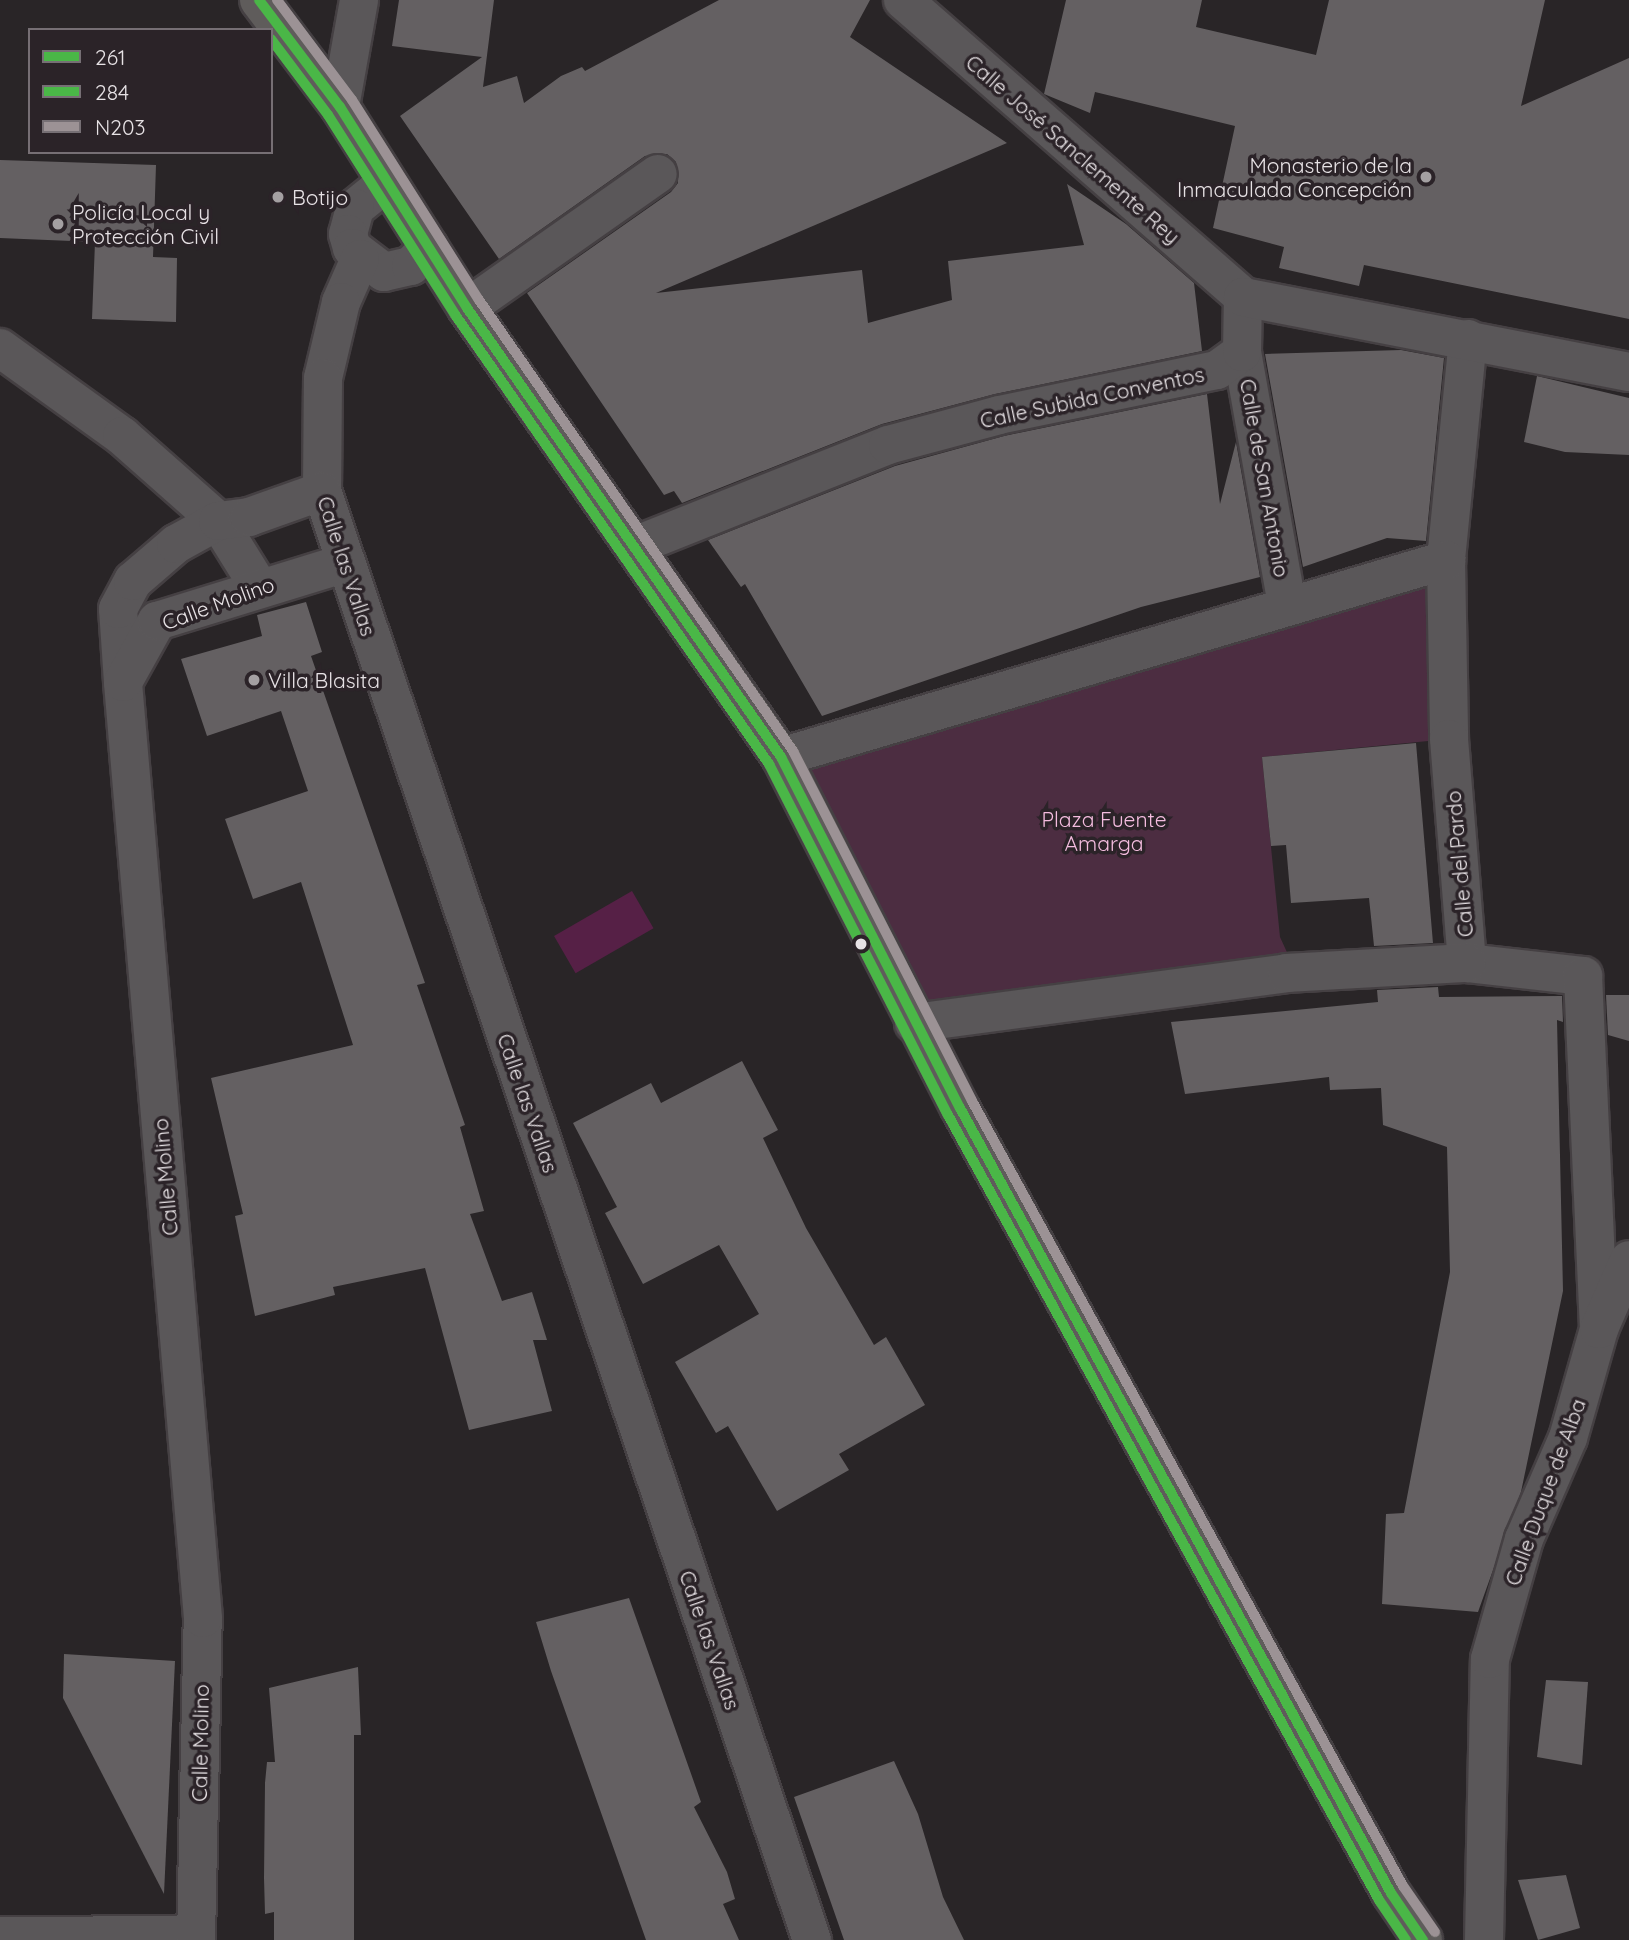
<!DOCTYPE html>
<meta charset="utf-8">
<style>
body{margin:0}
#map{position:relative;width:1629px;height:1940px;overflow:hidden;background:#292527;font-family:Quicksand,sans-serif}
div>[style]{position:absolute}
.green>*{inset:0;background:#4c2d41}
.water>*{inset:0;background:#562046;transform-origin:0 0}
.building>*{inset:0;background:#646062}
.roads{filter:drop-shadow(2px 0 #454043) drop-shadow(-2px 0 #454043) drop-shadow(0 2px #454043) drop-shadow(0 -2px #454043)}
.street>*{height:38px;margin:-19px;padding:0 19px;transform-origin:19px;border-radius:19px;background:#5a5759}
.secondary>*{height:38px;margin:-19px;padding:0 19px;transform-origin:19px;border-radius:19px;background:#5f5c5b}
.bus-1>*{height:10px;margin:-5px;padding:0 5px;transform-origin:5px;border-radius:5px;background:#4ab747}
.bus-2>*{height:10px;margin:-5px;padding:0 5px;transform-origin:5px;border-radius:5px;background:#4ab747}
.bus-3>*{height:10px;margin:-5px;padding:0 5px;transform-origin:5px;border-radius:5px;background:#9c9295}
.dots>*{width:19px;height:19px;translate:-50% -50%;box-sizing:border-box;border:4px solid #2b2328;border-radius:50%}
span{translate:-50% -50%;white-space:nowrap;text-align:center;line-height:1.15;-webkit-text-stroke:7px #2b2328;paint-order:stroke}
.street-label{font-size:21px;color:#e7e2e5}
.poi-label{font-size:21px;color:#e7e2e5}
.right{translate:-100% -50%;text-align:right}
.left{translate:0 -50%;text-align:left}
.park-label{font-size:21px;color:#f4bcdf}
.legend{position:absolute;left:28px;top:28px;width:245px;height:126px;box-sizing:border-box;background:#2b2328;border:2px solid #766f74;margin:0;padding:9px 12px;list-style:none;font-size:21px;color:#e7e2e5}
.legend li{display:flex;align-items:center;gap:14px;height:35px}
.legend b{width:35px;border:2px solid #766f74}
</style>
<div id="map">
<div class="green">
<div style="clip-path:polygon(1446px 560px,1449px 739px,1262px 757px,1280px 937px,1296px 972px,914px 1023px,781px 757px)"></div>
</div>
<div class="water">
<div style="left:632px;top:891px;width:43px;height:90px;rotate:60deg"></div>
</div>
<div class="building">
<div style="clip-path:polygon(399px 0,494px 0,483px 87px,517px 76px,524px 103px,561px 76px,582px 67px,585px 71px,719px 0,870px 0,850px 37px,1007px 143px,656px 293px,862px 270px,868px 323px,952px 300px,948px 261px,1084px 245px,1067px 184px,1126px 224px,1194px 283px,1202px 351px,995px 394px,882px 424px,682px 503px,674px 491px,664px 495px,527px 293px,671px 192px,678px 183px,676px 162px,667px 154px,645px 156px,499px 259px,400px 116px,482px 57px,392px 46px)"></div>
<div style="clip-path:polygon(1066px 0,1202px 0,1196px 27px,1316px 55px,1329px 0,1545px 0,1521px 106px,1629px 58px,1629px 319px,1364px 265px,1359px 286px,1279px 268px,1284px 247px,1213px 228px,1235px 126px,1095px 92px,1090px 113px,1044px 94px)"></div>
<div style="clip-path:polygon(0 160px,156px 165px,153px 257px,177px 258px,176px 322px,92px 319px,95px 242px,0 238px)"></div>
<div style="clip-path:polygon(1401px 350px,1444px 358px,1426px 541px,1387px 538px,1303px 567px,1265px 354px)"></div>
<div style="clip-path:polygon(1537px 376px,1629px 398px,1629px 455px,1565px 452px,1524px 442px)"></div>
<div style="clip-path:polygon(1207px 394px,1220px 504px,1236px 442px,1260px 577px,1141px 607px,822px 716px,745px 584px,741px 587px,708px 540px,895px 466px,1004px 436px)"></div>
<div style="clip-path:polygon(306px 602px,322px 652px,311px 656px,425px 983px,417px 985px,465px 1125px,460px 1127px,484px 1211px,470px 1214px,502px 1301px,532px 1292px,547px 1340px,533px 1340px,552px 1411px,469px 1430px,425px 1268px,333px 1287px,335px 1295px,255px 1316px,235px 1216px,243px 1214px,211px 1078px,353px 1045px,301px 882px,253px 899px,225px 819px,308px 791px,281px 711px,207px 736px,181px 659px,262px 636px,257px 615px)"></div>
<div style="clip-path:polygon(1416px 743px,1433px 943px,1374px 946px,1369px 898px,1291px 903px,1286px 845px,1271px 846px,1262px 757px)"></div>
<div style="clip-path:polygon(1438px 987px,1439px 997px,1562px 996px,1563px 1022px,1557px 1020px,1563px 1291px,1521px 1492px,1478px 1612px,1382px 1604px,1386px 1514px,1404px 1513px,1450px 1272px,1447px 1147px,1383px 1125px,1381px 1088px,1330px 1090px,1329px 1077px,1185px 1094px,1171px 1022px,1378px 1002px,1377px 990px)"></div>
<div style="clip-path:polygon(1606px 995px,1629px 995px,1629px 1041px,1608px 1035px)"></div>
<div style="clip-path:polygon(742px 1061px,778px 1130px,763px 1138px,806px 1228px,874px 1345px,886px 1337px,925px 1405px,839px 1454px,849px 1470px,777px 1511px,728px 1426px,716px 1433px,675px 1362px,759px 1314px,719px 1245px,643px 1284px,605px 1213px,617px 1207px,573px 1123px,651px 1083px,661px 1103px)"></div>
<div style="clip-path:polygon(629px 1598px,701px 1802px,694px 1807px,727px 1872px,735px 1899px,723px 1904px,739px 1940px,646px 1940px,551px 1671px,536px 1622px)"></div>
<div style="clip-path:polygon(64px 1654px,175px 1661px,164px 1894px,63px 1698px)"></div>
<div style="clip-path:polygon(358px 1667px,361px 1735px,354px 1735px,354px 1940px,274px 1940px,274px 1912px,265px 1914px,264px 1878px,265px 1783px,267px 1762px,275px 1762px,269px 1688px)"></div>
<div style="clip-path:polygon(1546px 1680px,1588px 1682px,1582px 1765px,1537px 1757px)"></div>
<div style="clip-path:polygon(894px 1761px,918px 1814px,943px 1897px,964px 1940px,844px 1940px,794px 1797px)"></div>
<div style="clip-path:polygon(1566px 1875px,1580px 1928px,1538px 1940px,1518px 1880px)"></div>
</div>
<div class="roads">
<div class="street">
<div style="left:903px;top:0;width:451px;rotate:41.1deg"></div>
<div style="left:340px;top:107px;width:109px;rotate:-79.9deg"></div>
<div style="left:390px;top:188px;width:14px;rotate:168deg"></div>
<div style="left:376px;top:191px;width:27px;rotate:141deg"></div>
<div style="left:355px;top:208px;width:27px;rotate:105deg"></div>
<div style="left:348px;top:234px;width:15px;rotate:74deg"></div>
<div style="left:352px;top:248px;width:40px;rotate:37deg"></div>
<div style="left:384px;top:272px;width:28px;rotate:-13deg"></div>
<div style="left:411px;top:266px;width:26px;rotate:-47deg"></div>
<div style="left:360px;top:259px;width:47px;rotate:113.8deg"></div>
<div style="left:341px;top:302px;width:78px;rotate:103.3deg"></div>
<div style="left:323px;top:378px;width:113px;rotate:90.5deg"></div>
<div style="left:322px;top:491px;width:1530px;rotate:71.32deg"></div>
<div style="left:467px;top:308px;width:233px;rotate:-35.1deg"></div>
<div style="left:1468px;top:339px;width:222px;rotate:95.7deg"></div>
<div style="left:1446px;top:560px;width:179px;rotate:89deg"></div>
<div style="left:1449px;top:739px;width:225px;rotate:85.4deg"></div>
<div style="left:1467px;top:963px;width:117px;rotate:6.4deg"></div>
<div style="left:1583px;top:976px;width:353px;rotate:87.4deg"></div>
<div style="left:0;top:348px;width:150px;rotate:35.8deg"></div>
<div style="left:122px;top:436px;width:128px;rotate:41.5deg"></div>
<div style="left:218px;top:521px;width:78px;rotate:58.2deg"></div>
<div style="left:1242px;top:352px;width:256px;rotate:79.9deg"></div>
<div style="left:637px;top:545px;width:270px;rotate:-21.7deg"></div>
<div style="left:888px;top:445px;width:115px;rotate:-15.1deg"></div>
<div style="left:999px;top:415px;width:223px;rotate:-11.7deg"></div>
<div style="left:1217px;top:370px;width:31px;rotate:-36deg"></div>
<div style="left:1242px;top:352px;width:55px;rotate:-89deg"></div>
<div style="left:1243px;top:297px;width:393px;rotate:11deg"></div>
<div style="left:123px;top:682px;width:73px;rotate:-93.9deg"></div>
<div style="left:118px;top:609px;width:32px;rotate:-62deg"></div>
<div style="left:133px;top:581px;width:57px;rotate:-40.7deg"></div>
<div style="left:176px;top:544px;width:48px;rotate:-28.7deg"></div>
<div style="left:218px;top:521px;width:31px;rotate:-7deg"></div>
<div style="left:249px;top:517px;width:77px;rotate:-19.6deg"></div>
<div style="left:781px;top:757px;width:694px;rotate:-16.5deg"></div>
<div style="left:914px;top:1023px;width:376px;rotate:-7.6deg"></div>
<div style="left:1287px;top:973px;width:180px;rotate:-3.2deg"></div>
<div style="left:0;top:1936px;width:196px;rotate:-0.3deg"></div>
<div style="left:196px;top:1940px;width:322px;rotate:-88.8deg"></div>
<div style="left:203px;top:1618px;width:939px;rotate:-94.89deg"></div>
<div style="left:123px;top:682px;width:70px;rotate:-60.9deg"></div>
<div style="left:157px;top:621px;width:197px;rotate:-17.1deg"></div>
<div style="left:1484px;top:1940px;width:281px;rotate:-88.8deg"></div>
<div style="left:1490px;top:1659px;width:125px;rotate:-74.2deg"></div>
<div style="left:1524px;top:1539px;width:110px;rotate:-66.5deg"></div>
<div style="left:1568px;top:1438px;width:113px;rotate:-74.1deg"></div>
<div style="left:1599px;top:1329px;width:75px;rotate:-66.5deg"></div>
</div>
<div class="secondary">
<div style="left:259px;top:0;width:134px;rotate:52.9deg"></div>
<div style="left:340px;top:107px;width:238px;rotate:57.7deg"></div>
<div style="left:467px;top:308px;width:548px;rotate:55.03deg"></div>
<div style="left:781px;top:757px;width:394px;rotate:63deg"></div>
<div style="left:960px;top:1108px;width:896px;rotate:61.23deg"></div>
<div style="left:1391px;top:1893px;width:57px;rotate:55.8deg"></div>
</div>
</div>
<div class="bus-1">
<div style="left:259px;top:0;width:134px;rotate:52.9deg"></div>
<div style="left:340px;top:107px;width:238px;rotate:57.7deg"></div>
<div style="left:467px;top:308px;width:548px;rotate:55.03deg"></div>
<div style="left:781px;top:757px;width:394px;rotate:63deg"></div>
<div style="left:960px;top:1108px;width:896px;rotate:61.23deg"></div>
<div style="left:1391px;top:1893px;width:57px;rotate:55.8deg"></div>
</div>
<div class="bus-2">
<div style="left:271px;top:39px;width:95px;rotate:53.1deg"></div>
<div style="left:328px;top:115px;width:238px;rotate:57.5deg"></div>
<div style="left:456px;top:316px;width:547px;rotate:55.06deg"></div>
<div style="left:769px;top:764px;width:394px;rotate:63deg"></div>
<div style="left:948px;top:1115px;width:896px;rotate:61.23deg"></div>
<div style="left:1379px;top:1900px;width:48px;rotate:56deg"></div>
</div>
<div class="bus-3">
<div style="left:277px;top:0;width:125px;rotate:53.1deg"></div>
<div style="left:352px;top:100px;width:237px;rotate:57.6deg"></div>
<div style="left:479px;top:300px;width:550px;rotate:55.15deg"></div>
<div style="left:793px;top:751px;width:393px;rotate:62.9deg"></div>
<div style="left:972px;top:1101px;width:896px;rotate:61.23deg"></div>
<div style="left:1403px;top:1886px;width:56px;rotate:55.2deg"></div>
</div>
<div class="dots">
<div style="left:1426px;top:177px;background:#a4a0a2"></div>
<div style="left:278px;top:197px;background:#a4a0a2"></div>
<div style="left:58px;top:224px;background:#a4a0a2"></div>
<div style="left:254px;top:680px;background:#a4a0a2"></div>
<div style="left:861px;top:944px;background:#e7e2e5"></div>
</div>
<div class="street-label">
<span style="left:1073px;top:149px;rotate:41deg">Calle José Sanclemente Rey</span>
<span style="left:1092px;top:397px;rotate:-12deg">Calle Subida Conventos</span>
<span style="left:1265px;top:478px;rotate:80deg">Calle de San Antonio</span>
<span style="left:347px;top:566px;rotate:72deg">Calle las Vallas</span>
<span style="left:218px;top:603px;rotate:-20deg">Calle Molino</span>
<span style="left:1459px;top:864px;rotate:-95deg">Calle del Pardo</span>
<span style="left:528px;top:1103px;rotate:71deg">Calle las Vallas</span>
<span style="left:165px;top:1177px;rotate:-95deg">Calle Molino</span>
<span style="left:1545px;top:1492px;rotate:-70deg">Calle Duque de Alba</span>
<span style="left:710px;top:1640px;rotate:71deg">Calle las Vallas</span>
<span style="left:200px;top:1743px;rotate:-89deg">Calle Molino</span>
</div>
<div class="poi-label">
<span class="right" style="left:1412px;top:177px">Monasterio de la<br>Inmaculada Concepción</span>
<span class="left" style="left:292px;top:197px">Botijo</span>
<span class="left" style="left:72px;top:224px">Policía Local y<br>Protección Civil</span>
<span class="left" style="left:268px;top:680px">Villa Blasita</span>
</div>
<div class="park-label">
<span style="left:1104px;top:831px">Plaza Fuente<br>Amarga</span>
</div>
<ul class="legend">
<li><b style="height:9px;background:#4ab747"></b>261</li>
<li><b style="height:9px;background:#4ab747"></b>284</li>
<li><b style="height:9px;background:#9c9295"></b>N203</li>
</ul>
</div>
